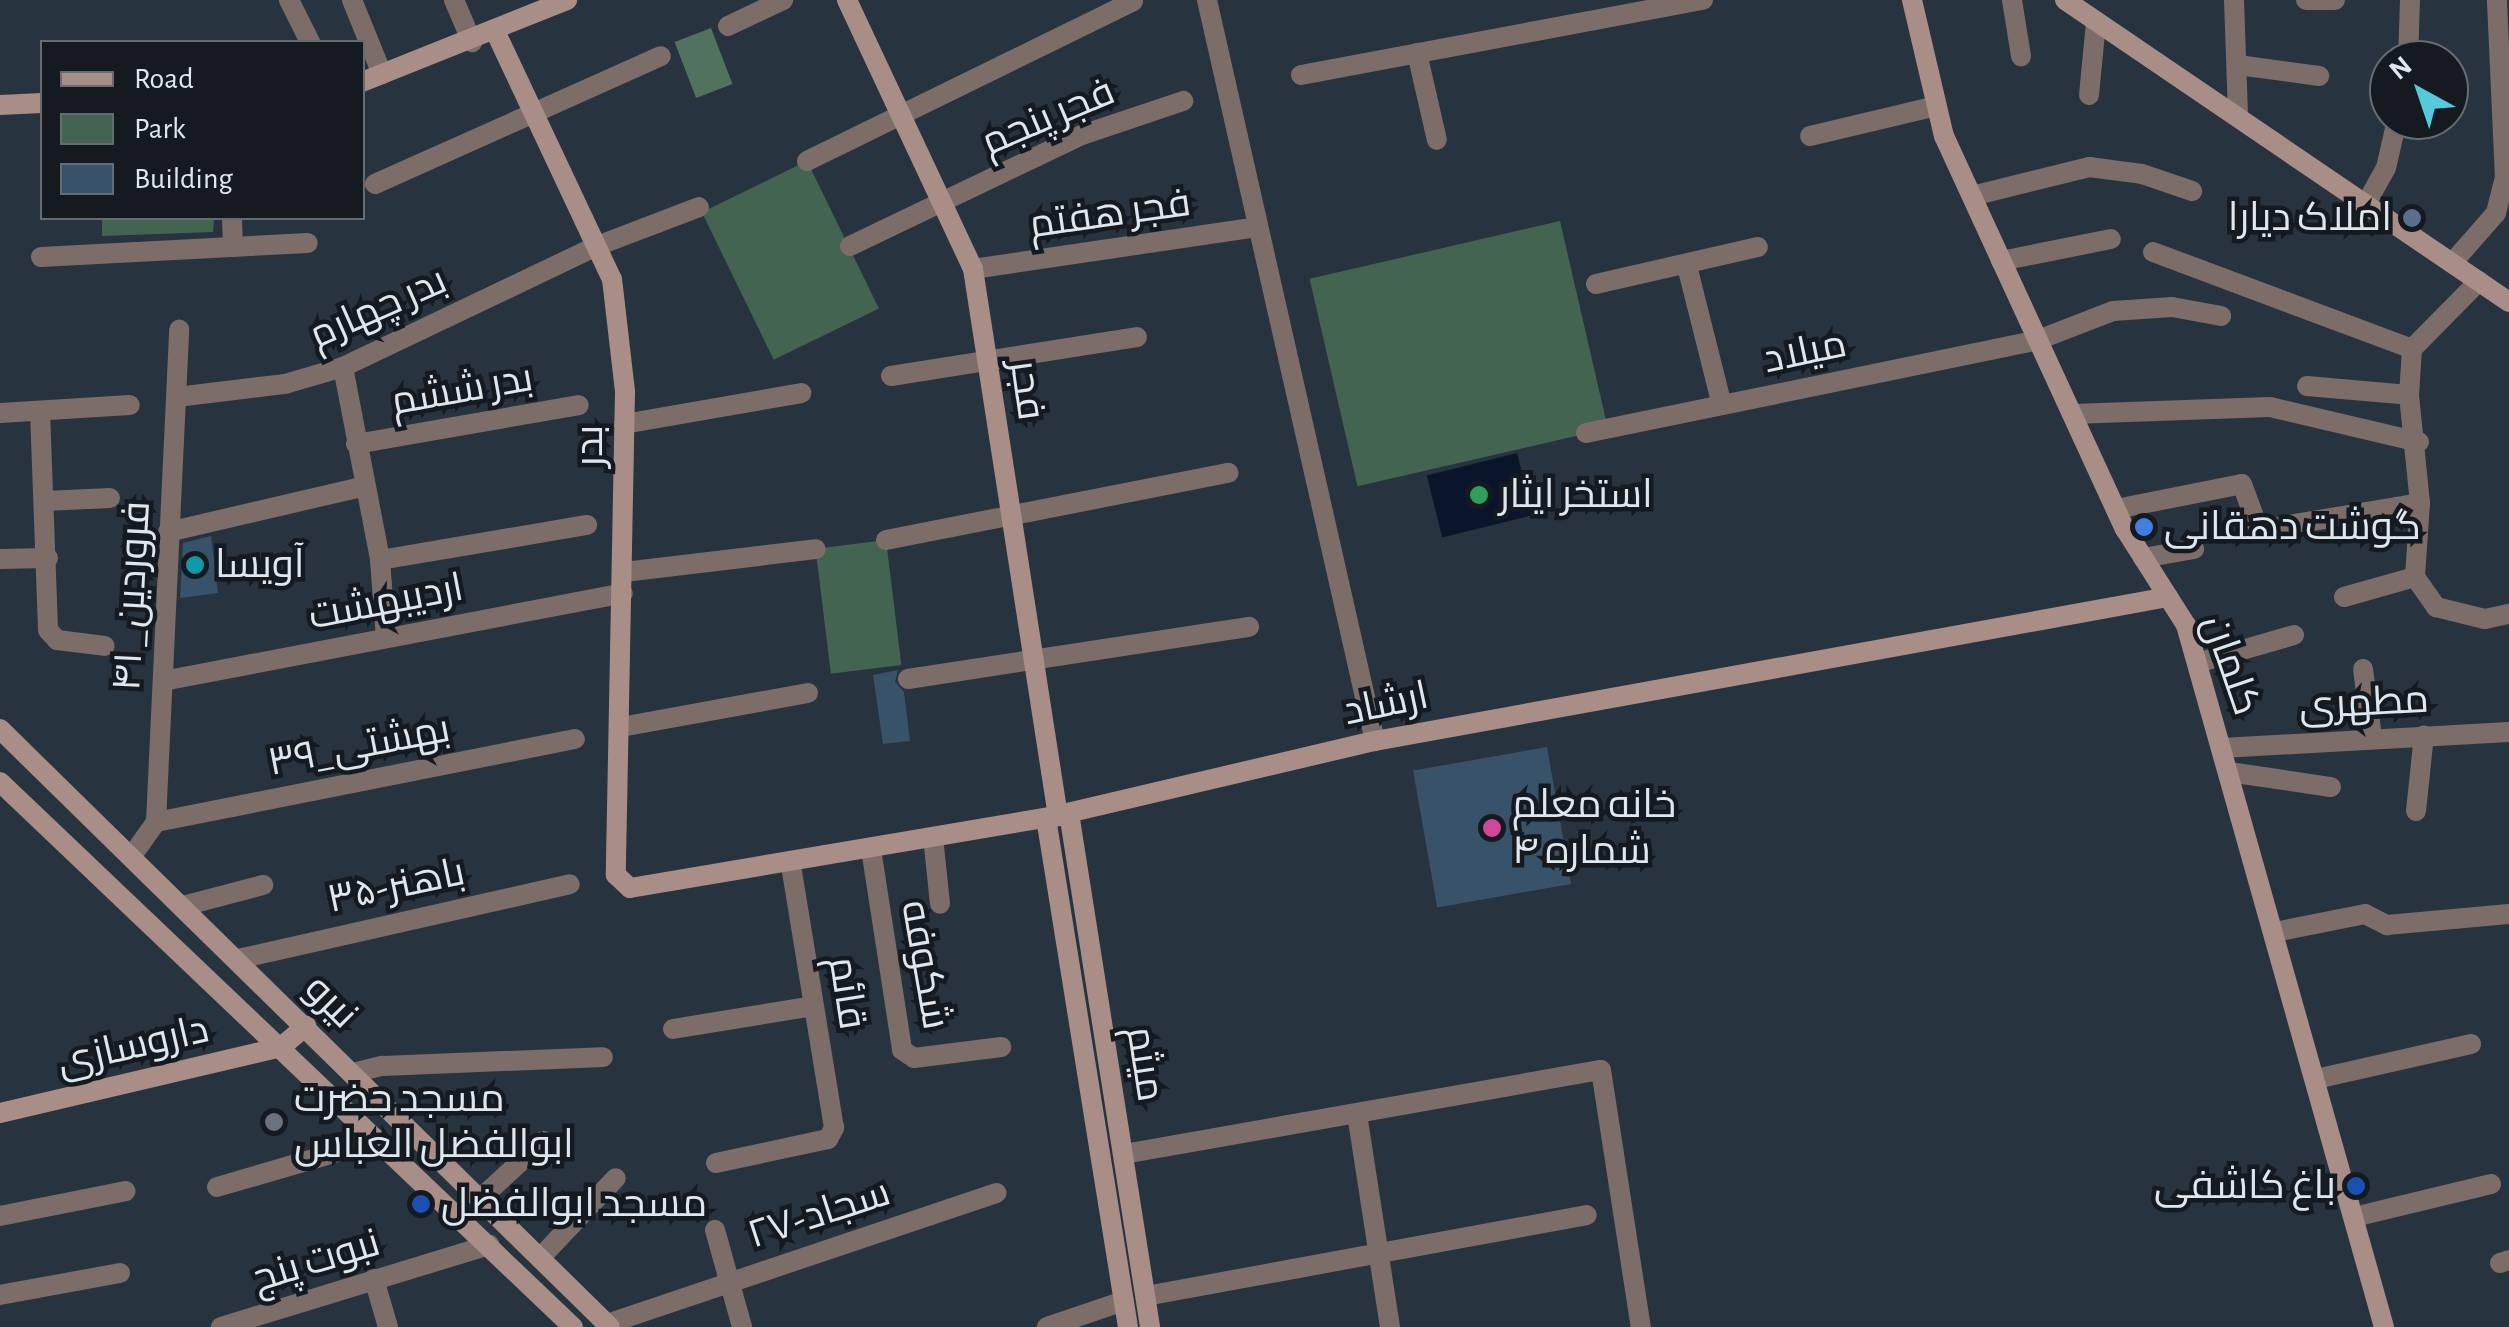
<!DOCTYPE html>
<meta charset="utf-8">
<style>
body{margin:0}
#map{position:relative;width:2509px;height:1327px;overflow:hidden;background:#27333f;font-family:"Alegreya Sans",Cairo,sans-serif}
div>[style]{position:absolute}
.green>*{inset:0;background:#446452;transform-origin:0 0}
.forest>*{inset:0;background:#50725f;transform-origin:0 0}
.water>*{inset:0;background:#0a152c;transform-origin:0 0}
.building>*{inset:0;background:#385269;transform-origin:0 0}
.street>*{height:20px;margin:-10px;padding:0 10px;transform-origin:10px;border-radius:10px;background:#7d6d68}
.secondary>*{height:20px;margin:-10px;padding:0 10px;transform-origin:10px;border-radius:10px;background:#a88e86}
.dots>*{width:28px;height:28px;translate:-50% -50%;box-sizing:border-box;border:5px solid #151a20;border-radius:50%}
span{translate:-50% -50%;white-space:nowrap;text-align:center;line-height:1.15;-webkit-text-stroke:9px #151a20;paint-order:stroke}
.street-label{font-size:40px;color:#dee6ee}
.poi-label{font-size:40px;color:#dee6ee}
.right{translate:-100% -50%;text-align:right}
.left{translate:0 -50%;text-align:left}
.legend{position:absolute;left:40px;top:40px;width:325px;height:180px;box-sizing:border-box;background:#151a20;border:2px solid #656c72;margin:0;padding:12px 18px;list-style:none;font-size:30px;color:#dee6ee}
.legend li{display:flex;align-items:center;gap:20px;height:50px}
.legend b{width:50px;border:2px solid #656c72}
.north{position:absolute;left:2369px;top:40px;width:100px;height:100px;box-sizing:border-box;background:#151a20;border:2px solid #656c72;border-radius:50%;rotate:320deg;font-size:28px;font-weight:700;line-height:40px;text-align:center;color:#dee6ee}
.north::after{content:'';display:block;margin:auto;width:35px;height:45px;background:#54cadd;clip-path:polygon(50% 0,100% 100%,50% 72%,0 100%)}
</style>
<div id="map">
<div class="green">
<div style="left:807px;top:161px;width:164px;height:117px;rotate:64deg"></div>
<div style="clip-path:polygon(102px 218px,214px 218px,213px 232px,102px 236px)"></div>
<div style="left:1560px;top:221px;width:213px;height:257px;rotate:77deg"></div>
<div style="left:886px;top:540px;width:126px;height:71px;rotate:83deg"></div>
</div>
<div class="forest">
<div style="left:711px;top:28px;width:60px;height:39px;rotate:69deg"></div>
</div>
<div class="water">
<div style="left:1517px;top:453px;width:64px;height:93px;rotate:76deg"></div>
</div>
<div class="building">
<div style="clip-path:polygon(211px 536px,218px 593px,180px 598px,183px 543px)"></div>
<div style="clip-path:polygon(898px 670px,895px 682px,904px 692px,910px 741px,883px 744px,873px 675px)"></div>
<div style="left:1547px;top:747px;width:139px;height:136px;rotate:80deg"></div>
</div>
<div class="street">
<div style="left:289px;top:0;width:47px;rotate:63.4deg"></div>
<div style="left:352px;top:0;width:80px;rotate:67.9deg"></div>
<div style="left:454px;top:0;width:46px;rotate:66.8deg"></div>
<div style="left:1207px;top:0;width:760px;rotate:77.23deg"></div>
<div style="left:2012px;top:0;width:57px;rotate:80.9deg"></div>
<div style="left:2234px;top:0;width:112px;rotate:88deg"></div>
<div style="left:2306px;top:0;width:29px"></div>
<div style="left:728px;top:26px;width:61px;rotate:-25.3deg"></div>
<div style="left:1417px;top:53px;width:89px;rotate:77.1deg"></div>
<div style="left:2408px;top:60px;width:60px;rotate:-88.1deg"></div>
<div style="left:2238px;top:65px;width:82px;rotate:7.7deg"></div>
<div style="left:1301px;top:75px;width:409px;rotate:-10.6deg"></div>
<div style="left:2089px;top:95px;width:73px;rotate:-84.5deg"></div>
<div style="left:1810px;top:136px;width:130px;rotate:-13.3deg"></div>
<div style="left:807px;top:161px;width:363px;rotate:-26.1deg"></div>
<div style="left:375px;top:184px;width:313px;rotate:-24.1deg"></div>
<div style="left:1972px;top:196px;width:121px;rotate:-13.9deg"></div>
<div style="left:2089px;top:167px;width:53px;rotate:7.5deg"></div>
<div style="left:2142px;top:174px;width:53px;rotate:18.8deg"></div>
<div style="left:2367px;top:202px;width:39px;rotate:-61deg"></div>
<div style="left:2386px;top:168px;width:49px;rotate:-77.1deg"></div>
<div style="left:232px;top:218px;width:29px;rotate:88deg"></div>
<div style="left:850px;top:246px;width:257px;rotate:-25.6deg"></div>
<div style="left:1082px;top:135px;width:107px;rotate:-18.6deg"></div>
<div style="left:2153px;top:252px;width:277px;rotate:20.5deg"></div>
<div style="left:41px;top:257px;width:267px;rotate:-3deg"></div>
<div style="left:2001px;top:261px;width:112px;rotate:-11.3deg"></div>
<div style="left:2453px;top:262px;width:65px;rotate:-48.7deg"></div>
<div style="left:2496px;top:213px;width:36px;rotate:-76deg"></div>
<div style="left:2505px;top:178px;width:178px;rotate:-92.6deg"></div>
<div style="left:1687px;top:266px;width:143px;rotate:75.9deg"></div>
<div style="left:973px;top:269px;width:287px;rotate:-8.4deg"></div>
<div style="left:2479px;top:281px;width:95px;rotate:134.6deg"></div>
<div style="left:2412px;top:349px;width:46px;rotate:93.7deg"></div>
<div style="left:2409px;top:395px;width:109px;rotate:84.2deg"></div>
<div style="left:2420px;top:503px;width:74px;rotate:93.9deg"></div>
<div style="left:2415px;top:577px;width:37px;rotate:55deg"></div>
<div style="left:2436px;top:607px;width:50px;rotate:13.8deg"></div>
<div style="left:2485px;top:619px;width:25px;rotate:-12deg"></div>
<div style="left:1596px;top:284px;width:166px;rotate:-12.9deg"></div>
<div style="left:343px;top:367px;width:197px;rotate:79.1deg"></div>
<div style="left:380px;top:560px;width:78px;rotate:85.6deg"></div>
<div style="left:891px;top:376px;width:249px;rotate:-9deg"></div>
<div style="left:2307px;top:386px;width:102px;rotate:5deg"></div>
<div style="left:177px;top:397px;width:109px;rotate:-6.9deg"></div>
<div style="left:285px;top:384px;width:60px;rotate:-16.3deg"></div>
<div style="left:343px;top:367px;width:281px;rotate:-25.5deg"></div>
<div style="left:597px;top:246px;width:109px;rotate:-20.9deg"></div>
<div style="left:40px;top:411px;width:219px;rotate:87.9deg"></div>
<div style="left:48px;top:630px;width:13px;rotate:48deg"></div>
<div style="left:57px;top:640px;width:48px;rotate:7.1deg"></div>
<div style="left:0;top:413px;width:130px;rotate:-3.5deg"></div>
<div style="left:2072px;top:414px;width:198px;rotate:-2deg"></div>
<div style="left:2270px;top:407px;width:153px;rotate:13.2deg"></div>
<div style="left:624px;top:424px;width:180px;rotate:-9.9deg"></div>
<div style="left:1586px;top:433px;width:461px;rotate:-11.6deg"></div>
<div style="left:2038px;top:340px;width:80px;rotate:-21.1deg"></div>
<div style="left:2113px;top:311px;width:59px;rotate:-3.9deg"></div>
<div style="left:2172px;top:307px;width:50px;rotate:10.4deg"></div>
<div style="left:356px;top:444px;width:226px;rotate:-9.9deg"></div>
<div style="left:45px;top:501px;width:65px;rotate:-2.6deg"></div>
<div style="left:2116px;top:509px;width:128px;rotate:-11.2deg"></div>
<div style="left:2242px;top:484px;width:49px;rotate:69.7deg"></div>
<div style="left:2259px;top:530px;width:163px;rotate:-9.5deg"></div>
<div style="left:168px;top:532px;width:202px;rotate:-13.1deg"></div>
<div style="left:886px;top:540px;width:349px;rotate:-11.1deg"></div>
<div style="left:2143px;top:558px;width:52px;rotate:-10deg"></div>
<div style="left:0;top:559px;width:48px;rotate:-1.2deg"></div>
<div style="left:380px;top:560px;width:210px;rotate:-9.6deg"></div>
<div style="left:624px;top:572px;width:193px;rotate:-6.8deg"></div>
<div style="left:2344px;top:597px;width:74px;rotate:-15.7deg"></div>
<div style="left:2197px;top:663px;width:101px;rotate:-16.1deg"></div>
<div style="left:2363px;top:669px;width:69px;rotate:82.5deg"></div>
<div style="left:908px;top:679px;width:345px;rotate:-8.7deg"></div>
<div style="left:163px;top:681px;width:468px;rotate:-10.8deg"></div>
<div style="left:621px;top:727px;width:190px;rotate:-10.3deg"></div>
<div style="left:2222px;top:748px;width:287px;rotate:-3.2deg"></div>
<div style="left:2229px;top:772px;width:103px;rotate:8.4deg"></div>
<div style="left:2416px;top:811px;width:76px;rotate:-84deg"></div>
<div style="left:156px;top:822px;width:427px;rotate:-11.2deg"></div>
<div style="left:933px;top:837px;width:67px;rotate:84deg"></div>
<div style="left:871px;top:849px;width:203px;rotate:81.2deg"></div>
<div style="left:902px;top:1050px;width:14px;rotate:34deg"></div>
<div style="left:914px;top:1058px;width:88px;rotate:-7.2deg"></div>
<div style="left:131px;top:857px;width:43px;rotate:-54.5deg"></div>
<div style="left:156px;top:822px;width:493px;rotate:-87.3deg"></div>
<div style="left:183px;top:906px;width:83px;rotate:-14.7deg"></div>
<div style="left:2275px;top:932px;width:92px;rotate:-11.3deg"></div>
<div style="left:2365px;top:914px;width:25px;rotate:27deg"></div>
<div style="left:2387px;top:925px;width:122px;rotate:-5.2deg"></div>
<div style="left:238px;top:959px;width:340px;rotate:-12.7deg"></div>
<div style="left:673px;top:1029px;width:142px;rotate:-9.3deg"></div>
<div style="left:353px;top:1073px;width:30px;rotate:-14deg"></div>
<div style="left:382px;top:1066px;width:221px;rotate:-2.3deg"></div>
<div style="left:2316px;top:1079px;width:159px;rotate:-12.7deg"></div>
<div style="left:1357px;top:1114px;width:216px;rotate:81.2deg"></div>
<div style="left:1124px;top:1154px;width:484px;rotate:-10deg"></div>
<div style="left:1601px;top:1070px;width:260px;rotate:81.2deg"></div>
<div style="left:716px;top:1163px;width:115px;rotate:-12.1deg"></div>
<div style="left:828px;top:1139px;width:13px;rotate:-61deg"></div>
<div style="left:834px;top:1128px;width:267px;rotate:-99.3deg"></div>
<div style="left:217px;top:1187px;width:169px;rotate:-16.2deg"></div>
<div style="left:480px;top:1199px;width:86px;rotate:-42.6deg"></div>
<div style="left:0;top:1216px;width:128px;rotate:-11.2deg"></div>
<div style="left:2354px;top:1217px;width:141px;rotate:-13.5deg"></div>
<div style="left:715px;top:1230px;width:101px;rotate:74.4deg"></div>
<div style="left:540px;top:1258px;width:110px;rotate:-46.5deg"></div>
<div style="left:2500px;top:1263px;width:9px;rotate:-18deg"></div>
<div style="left:374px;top:1279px;width:50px;rotate:73.7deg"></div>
<div style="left:0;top:1295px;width:122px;rotate:-10.4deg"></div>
<div style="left:1146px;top:1296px;width:448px;rotate:-10.4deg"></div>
<div style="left:607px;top:1324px;width:411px;rotate:-18.6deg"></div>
<div style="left:221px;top:1327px;width:281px;rotate:-17deg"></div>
<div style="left:1047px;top:1327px;width:81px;rotate:-18.7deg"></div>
</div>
<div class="secondary">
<div style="left:847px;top:0;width:297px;rotate:64.9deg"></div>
<div style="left:973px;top:269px;width:554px;rotate:81.17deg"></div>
<div style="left:1912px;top:0;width:140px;rotate:76.8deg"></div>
<div style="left:1944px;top:136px;width:433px;rotate:65.3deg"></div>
<div style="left:2125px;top:529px;width:114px;rotate:57.6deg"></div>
<div style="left:2186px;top:625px;width:729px;rotate:74.25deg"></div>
<div style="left:2065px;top:0;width:537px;rotate:34.22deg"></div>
<div style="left:496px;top:33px;width:272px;rotate:64.8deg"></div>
<div style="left:612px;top:279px;width:114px;rotate:83.4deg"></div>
<div style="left:625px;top:392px;width:483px;rotate:91.1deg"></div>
<div style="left:616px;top:875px;width:19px;rotate:43deg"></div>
<div style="left:630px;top:888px;width:422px;rotate:-9.6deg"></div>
<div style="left:1046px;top:818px;width:338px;rotate:-13.2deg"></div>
<div style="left:1375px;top:741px;width:806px;rotate:-10.29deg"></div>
<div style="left:362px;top:82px;width:221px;rotate:-21.8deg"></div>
<div style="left:0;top:105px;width:42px;rotate:-2.7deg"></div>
<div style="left:0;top:729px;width:854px;rotate:44.43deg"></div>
<div style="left:0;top:782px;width:791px;rotate:43.57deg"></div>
<div style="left:1069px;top:813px;width:520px;rotate:81.04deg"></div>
<div style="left:1046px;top:818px;width:516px;rotate:80.85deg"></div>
<div style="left:0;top:1113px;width:289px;rotate:-13.2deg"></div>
<div style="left:281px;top:1047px;width:33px;rotate:-40deg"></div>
</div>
<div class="dots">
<div style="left:2412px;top:218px;background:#5c6f8a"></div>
<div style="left:1479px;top:495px;background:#2e9e5b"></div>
<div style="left:2144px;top:527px;background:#3f7fe0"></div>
<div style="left:195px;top:565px;background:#0f9aa8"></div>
<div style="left:1492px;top:828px;background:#d1479c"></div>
<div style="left:274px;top:1122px;background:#6b7280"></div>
<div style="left:2356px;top:1186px;background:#1a4fb4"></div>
<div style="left:421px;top:1204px;background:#1a4fb4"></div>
</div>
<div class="street-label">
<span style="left:1048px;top:117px;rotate:-23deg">فجر پنجم</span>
<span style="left:1110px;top:214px;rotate:-8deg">فجر هفتم</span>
<span style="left:378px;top:308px;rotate:-24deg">بدر چهارم</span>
<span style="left:1805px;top:352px;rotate:-12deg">میلاد</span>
<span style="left:462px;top:390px;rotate:-10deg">بدر ششم</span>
<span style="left:1027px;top:390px;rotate:82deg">فجر</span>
<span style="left:590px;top:446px;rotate:-90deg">بدر</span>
<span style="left:132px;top:596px;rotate:-87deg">۴۱ _فروردین</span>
<span style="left:386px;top:602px;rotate:-11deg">اردیبهشت</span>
<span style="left:2231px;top:665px;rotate:71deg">کلمان</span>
<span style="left:2364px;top:703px;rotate:-3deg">مطهری</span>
<span style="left:1386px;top:704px;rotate:-12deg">ارشاد</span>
<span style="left:359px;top:746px;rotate:-11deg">۳۹_بهشتی</span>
<span style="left:396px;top:886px;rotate:-12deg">۳۵-باهنر</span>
<span style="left:925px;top:965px;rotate:80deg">شکوفه</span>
<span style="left:847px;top:993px;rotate:81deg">قائم</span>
<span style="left:331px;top:1002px;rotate:45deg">نیرو</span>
<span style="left:133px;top:1046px;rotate:-13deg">داروسازی</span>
<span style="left:1145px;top:1064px;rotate:81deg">میثم</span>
<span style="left:819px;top:1214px;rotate:-18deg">۲۷-سجاد</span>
<span style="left:316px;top:1261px;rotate:-17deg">نبوت پنج</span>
</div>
<div class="poi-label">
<span class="right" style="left:2392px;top:218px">املاک دیارا</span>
<span class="left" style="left:1499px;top:495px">استخر ایثار</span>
<span class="left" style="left:2164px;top:527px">گوشت دهقانی</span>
<span class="left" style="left:215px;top:565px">آویسا</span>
<span class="left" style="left:1512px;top:828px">خانه معلم<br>شماره ۴</span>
<span class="left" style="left:294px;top:1122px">مسجد حضرت<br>ابوالفضل العباس</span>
<span class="right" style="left:2336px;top:1186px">باغ کاشفی</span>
<span class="left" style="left:441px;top:1204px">مسجد ابوالفضل</span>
</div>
<ul class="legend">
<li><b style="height:12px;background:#a88e86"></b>Road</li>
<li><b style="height:28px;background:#446452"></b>Park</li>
<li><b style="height:28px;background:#385269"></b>Building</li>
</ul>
<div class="north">N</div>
</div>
